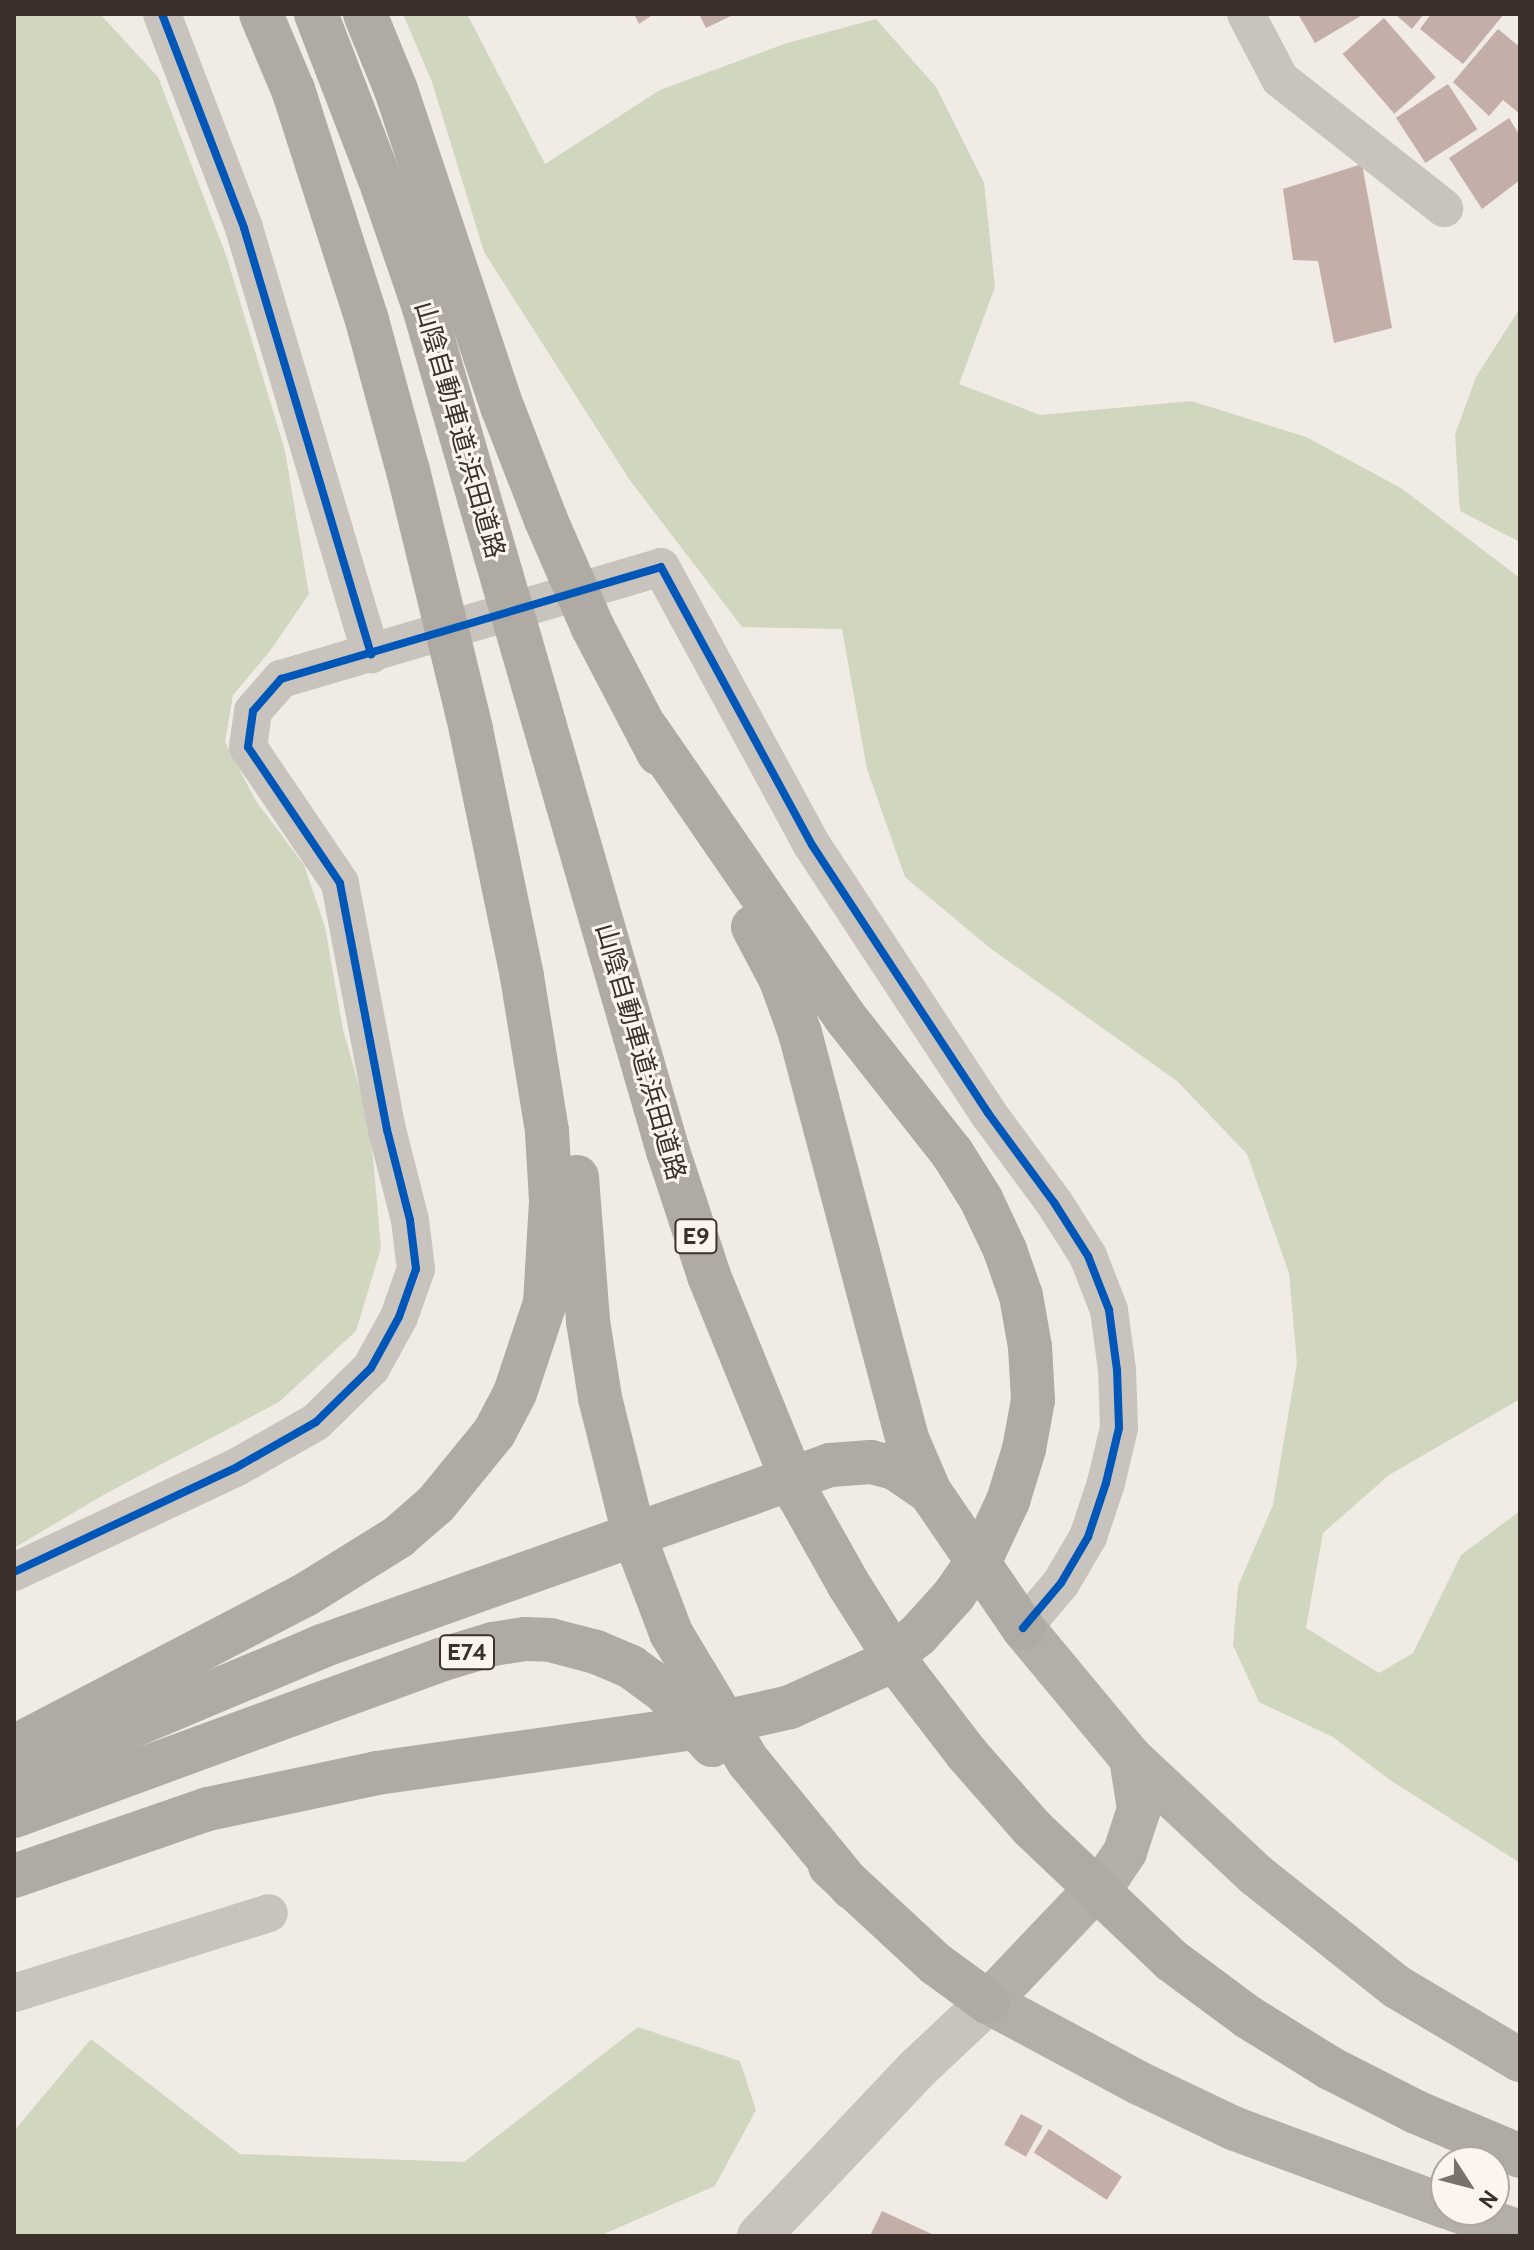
<!DOCTYPE html>
<meta charset="utf-8">
<style>
body{margin:0}
#map{position:relative;width:1534px;height:2250px;overflow:hidden;background:#f0ebe5;font-family:Cabin,"Noto Sans JP",sans-serif}
div>[style]{position:absolute}
.green>*{inset:0;background:#d1d6bf}
.building>*{inset:0;background:#c3afa7;transform-origin:0 0}
.minor>*{height:38px;margin:-19px;padding:0 19px;transform-origin:19px;border-radius:19px;background:#c9c3be}
.tertiary>*{height:44px;margin:-22px;padding:0 22px;transform-origin:22px;border-radius:22px;background:#c9c3be}
.trunk>*{height:44px;margin:-22px;padding:0 22px;transform-origin:22px;border-radius:22px;background:#b4aea8}
.motorway>*{height:44px;margin:-22px;padding:0 22px;transform-origin:22px;border-radius:22px;background:#afaaa4}
.cycleway>*{height:8px;margin:-4px;padding:0 4px;transform-origin:4px;border-radius:4px;background:#0057b8}
span{translate:-50% -50%;white-space:nowrap;text-align:center;line-height:1.15;-webkit-text-stroke:6px #fbf5ee;paint-order:stroke}
.shield-label span{padding:2px 6px;background:#fbf5ee;border:2px solid;border-radius:6px;-webkit-text-stroke-width:0}
.shield-label{font-size:24px;color:#3b302b;font-weight:700}
.street-label{font-size:26px;color:#3b302b}
.frame{position:absolute;inset:0;border:16px solid #3b302b;pointer-events:none}
.north{position:absolute;left:1430px;top:2146px;width:80px;height:80px;box-sizing:border-box;background:#fbf5ee;border:2px solid #aea6a0;border-radius:50%;rotate:126deg;font-size:22px;font-weight:700;line-height:32px;text-align:center;color:#3b302b}
.north::after{content:'';display:block;margin:auto;width:28px;height:36px;background:#7a716c;clip-path:polygon(50% 0,100% 100%,50% 72%,0 100%)}
</style>
<div id="map">
<div class="green">
<div style="clip-path:polygon(14px 14px,100px 14px,158px 77px,227px 258px,285px 451px,309px 594px,270px 651px,233px 695px,225px 742px,256px 801px,304px 865px,325px 927px,343px 1030px,370px 1124px,381px 1248px,356px 1331px,279px 1402px,105px 1494px,14px 1548px)"></div>
<div style="clip-path:polygon(403px 14px,467px 14px,545px 164px,660px 90px,787px 43px,876px 19px,936px 87px,984px 183px,995px 287px,959px 384px,1040px 415px,1191px 401px,1306px 437px,1401px 488px,1520px 578px,1520px 1399px,1389px 1475px,1323px 1533px,1306px 1628px,1379px 1673px,1413px 1653px,1461px 1555px,1520px 1511px,1520px 1863px,1390px 1780px,1333px 1737px,1259px 1702px,1233px 1645px,1238px 1586px,1273px 1505px,1297px 1363px,1289px 1273px,1247px 1154px,1177px 1081px,990px 948px,905px 877px,867px 769px,842px 629px,742px 627px,629px 479px,484px 252px,432px 82px)"></div>
<div style="clip-path:polygon(1520px 308px,1520px 542px,1460px 511px,1455px 435px,1476px 377px)"></div>
<div style="clip-path:polygon(638px 2027px,740px 2061px,756px 2110px,715px 2186px,599px 2236px,14px 2236px,14px 2131px,91px 2039px,240px 2154px,464px 2162px)"></div>
</div>
<div class="building">
<div style="clip-path:polygon(634px 14px,654px 14px,639px 24px)"></div>
<div style="clip-path:polygon(699px 14px,735px 14px,706px 28px)"></div>
<div style="clip-path:polygon(1298px 14px,1364px 14px,1315px 43px)"></div>
<div style="clip-path:polygon(1395px 14px,1424px 14px,1412px 29px)"></div>
<div style="clip-path:polygon(1431px 14px,1504px 14px,1463px 64px,1420px 29px)"></div>
<div style="left:1384px;top:18px;width:79px;height:55px;rotate:49deg"></div>
<div style="clip-path:polygon(1498px 29px,1520px 47px,1520px 114px,1503px 100px,1489px 116px,1453px 82px)"></div>
<div style="left:1448px;top:84px;width:54px;height:62px;rotate:57deg"></div>
<div style="clip-path:polygon(1509px 118px,1520px 136px,1520px 180px,1482px 209px,1449px 158px)"></div>
<div style="clip-path:polygon(1362px 164px,1392px 328px,1334px 343px,1318px 261px,1293px 260px,1283px 189px)"></div>
<div style="left:1021px;top:2114px;width:25px;height:35px;rotate:29deg"></div>
<div style="left:1049px;top:2129px;width:87px;height:28px;rotate:33deg"></div>
<div style="clip-path:polygon(882px 2211px,936px 2236px,870px 2236px)"></div>
</div>
<div class="minor">
<div style="left:162px;top:14px;width:229px;rotate:69deg"></div>
<div style="left:244px;top:228px;width:445px;rotate:73.4deg"></div>
<div style="left:1246px;top:14px;width:73px;rotate:62.4deg"></div>
<div style="left:1280px;top:79px;width:209px;rotate:38.2deg"></div>
<div style="left:14px;top:1572px;width:246px;rotate:-25.2deg"></div>
<div style="left:237px;top:1467px;width:91px;rotate:-29.7deg"></div>
<div style="left:316px;top:1422px;width:77px;rotate:-44.5deg"></div>
<div style="left:371px;top:1368px;width:58px;rotate:-61.2deg"></div>
<div style="left:399px;top:1317px;width:51px;rotate:-70.5deg"></div>
<div style="left:416px;top:1269px;width:49px;rotate:-97deg"></div>
<div style="left:410px;top:1220px;width:93px;rotate:-104.3deg"></div>
<div style="left:387px;top:1130px;width:251px;rotate:-100.8deg"></div>
<div style="left:340px;top:883px;width:164px;rotate:-124.1deg"></div>
<div style="left:248px;top:747px;width:36px;rotate:-82deg"></div>
<div style="left:253px;top:711px;width:43px;rotate:-48.8deg"></div>
<div style="left:281px;top:679px;width:396px;rotate:-16.4deg"></div>
<div style="left:661px;top:567px;width:316px;rotate:61.5deg"></div>
<div style="left:812px;top:845px;width:321px;rotate:56.7deg"></div>
<div style="left:988px;top:1113px;width:113px;rotate:53.6deg"></div>
<div style="left:1055px;top:1204px;width:62px;rotate:57.6deg"></div>
<div style="left:1088px;top:1256px;width:58px;rotate:68.7deg"></div>
<div style="left:1109px;top:1310px;width:61px;rotate:82.4deg"></div>
<div style="left:1117px;top:1370px;width:58px;rotate:88deg"></div>
<div style="left:1119px;top:1428px;width:57px;rotate:103.3deg"></div>
<div style="left:1106px;top:1483px;width:57px;rotate:108.4deg"></div>
<div style="left:1088px;top:1537px;width:53px;rotate:120.4deg"></div>
<div style="left:1061px;top:1583px;width:59px;rotate:130.2deg"></div>
<div style="left:14px;top:1993px;width:267px;rotate:-17.4deg"></div>
</div>
<div class="tertiary">
<div style="left:759px;top:2236px;width:231px;rotate:-46.6deg"></div>
<div style="left:918px;top:2068px;width:96px;rotate:-43.3deg"></div>
</div>
<div class="trunk">
<div style="left:1023px;top:1628px;width:169px;rotate:50.3deg"></div>
<div style="left:1131px;top:1758px;width:171px;rotate:43.1deg"></div>
<div style="left:1256px;top:1875px;width:180px;rotate:38.5deg"></div>
<div style="left:1397px;top:1987px;width:143px;rotate:30.7deg"></div>
<div style="left:1131px;top:1758px;width:52px;rotate:81.1deg"></div>
<div style="left:1139px;top:1809px;width:45px;rotate:108deg"></div>
<div style="left:1125px;top:1852px;width:25px;rotate:124deg"></div>
<div style="left:1111px;top:1873px;width:178px;rotate:133.6deg"></div>
<div style="left:988px;top:2002px;width:171px;rotate:28.2deg"></div>
<div style="left:1139px;top:2083px;width:104px;rotate:25.6deg"></div>
<div style="left:1233px;top:2128px;width:227px;rotate:20.3deg"></div>
<div style="left:1455px;top:2210px;width:69px;rotate:18.7deg"></div>
</div>
<div class="motorway">
<div style="left:316px;top:14px;width:186px;rotate:68.9deg"></div>
<div style="left:383px;top:188px;width:127px;rotate:71.1deg"></div>
<div style="left:424px;top:308px;width:878px;rotate:73.86deg"></div>
<div style="left:668px;top:1151px;width:132px;rotate:71.8deg"></div>
<div style="left:709px;top:1276px;width:238px;rotate:67.8deg"></div>
<div style="left:799px;top:1496px;width:102px;rotate:60.7deg"></div>
<div style="left:849px;top:1585px;width:103px;rotate:57.7deg"></div>
<div style="left:904px;top:1672px;width:103px;rotate:52.5deg"></div>
<div style="left:967px;top:1754px;width:98px;rotate:48.7deg"></div>
<div style="left:1032px;top:1828px;width:192px;rotate:43.5deg"></div>
<div style="left:1171px;top:1960px;width:96px;rotate:36.5deg"></div>
<div style="left:1248px;top:2017px;width:97px;rotate:31.9deg"></div>
<div style="left:1330px;top:2068px;width:97px;rotate:27.1deg"></div>
<div style="left:1416px;top:2112px;width:113px;rotate:22.9deg"></div>
<div style="left:365px;top:14px;width:82px;rotate:67.8deg"></div>
<div style="left:396px;top:90px;width:336px;rotate:71.5deg"></div>
<div style="left:503px;top:409px;width:119px;rotate:68.8deg"></div>
<div style="left:546px;top:520px;width:116px;rotate:66.5deg"></div>
<div style="left:592px;top:626px;width:144px;rotate:62.4deg"></div>
<div style="left:753px;top:927px;width:60px;rotate:62.2deg"></div>
<div style="left:781px;top:980px;width:56px;rotate:70.3deg"></div>
<div style="left:800px;top:1033px;width:422px;rotate:75.2deg"></div>
<div style="left:908px;top:1441px;width:56px;rotate:66.7deg"></div>
<div style="left:930px;top:1492px;width:165px;rotate:55.6deg"></div>
<div style="left:577px;top:1177px;width:144px;rotate:85.6deg"></div>
<div style="left:588px;top:1321px;width:78px;rotate:81.1deg"></div>
<div style="left:600px;top:1398px;width:144px;rotate:76deg"></div>
<div style="left:635px;top:1538px;width:102px;rotate:69.2deg"></div>
<div style="left:671px;top:1633px;width:149px;rotate:59deg"></div>
<div style="left:748px;top:1761px;width:164px;rotate:50.7deg"></div>
<div style="left:14px;top:1747px;width:328px;rotate:-27.6deg"></div>
<div style="left:305px;top:1595px;width:110px;rotate:-31.9deg"></div>
<div style="left:398px;top:1537px;width:50px;rotate:-41deg"></div>
<div style="left:436px;top:1504px;width:92px;rotate:-50.8deg"></div>
<div style="left:494px;top:1433px;width:45px;rotate:-62.3deg"></div>
<div style="left:515px;top:1393px;width:95px;rotate:-71.6deg"></div>
<div style="left:545px;top:1303px;width:102px;rotate:-86.6deg"></div>
<div style="left:551px;top:1201px;width:70px;rotate:-93.3deg"></div>
<div style="left:547px;top:1131px;width:157px;rotate:-99.2deg"></div>
<div style="left:522px;top:976px;width:252px;rotate:-101.7deg"></div>
<div style="left:471px;top:729px;width:266px;rotate:-103.7deg"></div>
<div style="left:408px;top:471px;width:156px;rotate:-105.2deg"></div>
<div style="left:367px;top:320px;width:242px;rotate:-107.8deg"></div>
<div style="left:293px;top:90px;width:82px;rotate:-112.8deg"></div>
<div style="left:18px;top:1774px;width:330px;rotate:-22.8deg"></div>
<div style="left:322px;top:1646px;width:539px;rotate:-19.61deg"></div>
<div style="left:830px;top:1465px;width:41px;rotate:-4.2deg"></div>
<div style="left:871px;top:1462px;width:25px;rotate:14deg"></div>
<div style="left:895px;top:1468px;width:42px;rotate:34.4deg"></div>
<div style="left:14px;top:1816px;width:454px;rotate:-20.1deg"></div>
<div style="left:440px;top:1660px;width:55px;rotate:-16.8deg"></div>
<div style="left:493px;top:1644px;width:32px;rotate:-9deg"></div>
<div style="left:525px;top:1639px;width:25px;rotate:2deg"></div>
<div style="left:550px;top:1640px;width:48px;rotate:14.6deg"></div>
<div style="left:596px;top:1652px;width:38px;rotate:23deg"></div>
<div style="left:631px;top:1667px;width:42px;rotate:36.3deg"></div>
<div style="left:665px;top:1692px;width:71px;rotate:48.4deg"></div>
<div style="left:830px;top:1866px;width:144px;rotate:42.8deg"></div>
<div style="left:936px;top:1964px;width:64px;rotate:36.2deg"></div>
<div style="left:14px;top:1876px;width:205px;rotate:-19.1deg"></div>
<div style="left:208px;top:1809px;width:173px;rotate:-12deg"></div>
<div style="left:377px;top:1773px;width:332px;rotate:-8.1deg"></div>
<div style="left:706px;top:1726px;width:86px;rotate:-12.7deg"></div>
<div style="left:790px;top:1707px;width:97px;rotate:-24.4deg"></div>
<div style="left:878px;top:1667px;width:51px;rotate:-38.7deg"></div>
<div style="left:918px;top:1635px;width:54px;rotate:-48deg"></div>
<div style="left:954px;top:1595px;width:55px;rotate:-55.4deg"></div>
<div style="left:985px;top:1550px;width:54px;rotate:-64.9deg"></div>
<div style="left:1008px;top:1501px;width:54px;rotate:-72.9deg"></div>
<div style="left:1024px;top:1449px;width:50px;rotate:-79.6deg"></div>
<div style="left:1033px;top:1400px;width:53px;rotate:-93.2deg"></div>
<div style="left:1030px;top:1347px;width:52px;rotate:-100deg"></div>
<div style="left:1021px;top:1296px;width:49px;rotate:-109.2deg"></div>
<div style="left:1005px;top:1250px;width:56px;rotate:-115.2deg"></div>
<div style="left:981px;top:1199px;width:54px;rotate:-122.2deg"></div>
<div style="left:952px;top:1153px;width:173px;rotate:-128.2deg"></div>
<div style="left:845px;top:1017px;width:349px;rotate:-124.5deg"></div>
</div>
<div class="cycleway">
<div style="left:162px;top:14px;width:229px;rotate:69deg"></div>
<div style="left:244px;top:228px;width:445px;rotate:73.4deg"></div>
<div style="left:14px;top:1572px;width:246px;rotate:-25.2deg"></div>
<div style="left:237px;top:1467px;width:91px;rotate:-29.7deg"></div>
<div style="left:316px;top:1422px;width:77px;rotate:-44.5deg"></div>
<div style="left:371px;top:1368px;width:58px;rotate:-61.2deg"></div>
<div style="left:399px;top:1317px;width:51px;rotate:-70.5deg"></div>
<div style="left:416px;top:1269px;width:49px;rotate:-97deg"></div>
<div style="left:410px;top:1220px;width:93px;rotate:-104.3deg"></div>
<div style="left:387px;top:1130px;width:251px;rotate:-100.8deg"></div>
<div style="left:340px;top:883px;width:164px;rotate:-124.1deg"></div>
<div style="left:248px;top:747px;width:36px;rotate:-82deg"></div>
<div style="left:253px;top:711px;width:43px;rotate:-48.8deg"></div>
<div style="left:281px;top:679px;width:396px;rotate:-16.4deg"></div>
<div style="left:661px;top:567px;width:316px;rotate:61.5deg"></div>
<div style="left:812px;top:845px;width:321px;rotate:56.7deg"></div>
<div style="left:988px;top:1113px;width:113px;rotate:53.6deg"></div>
<div style="left:1055px;top:1204px;width:62px;rotate:57.6deg"></div>
<div style="left:1088px;top:1256px;width:58px;rotate:68.7deg"></div>
<div style="left:1109px;top:1310px;width:61px;rotate:82.4deg"></div>
<div style="left:1117px;top:1370px;width:58px;rotate:88deg"></div>
<div style="left:1119px;top:1428px;width:57px;rotate:103.3deg"></div>
<div style="left:1106px;top:1483px;width:57px;rotate:108.4deg"></div>
<div style="left:1088px;top:1537px;width:53px;rotate:120.4deg"></div>
<div style="left:1061px;top:1583px;width:59px;rotate:130.2deg"></div>
</div>
<div class="shield-label">
<span style="left:696px;top:1236px">E9</span>
<span style="left:467px;top:1652px">E74</span>
</div>
<div class="street-label">
<span style="left:459px;top:430px;rotate:74deg">山陰自動車道;浜田道路</span>
<span style="left:640px;top:1052px;rotate:74deg">山陰自動車道;浜田道路</span>
</div>
<div class="frame"></div>
<div class="north">N</div>
</div>
